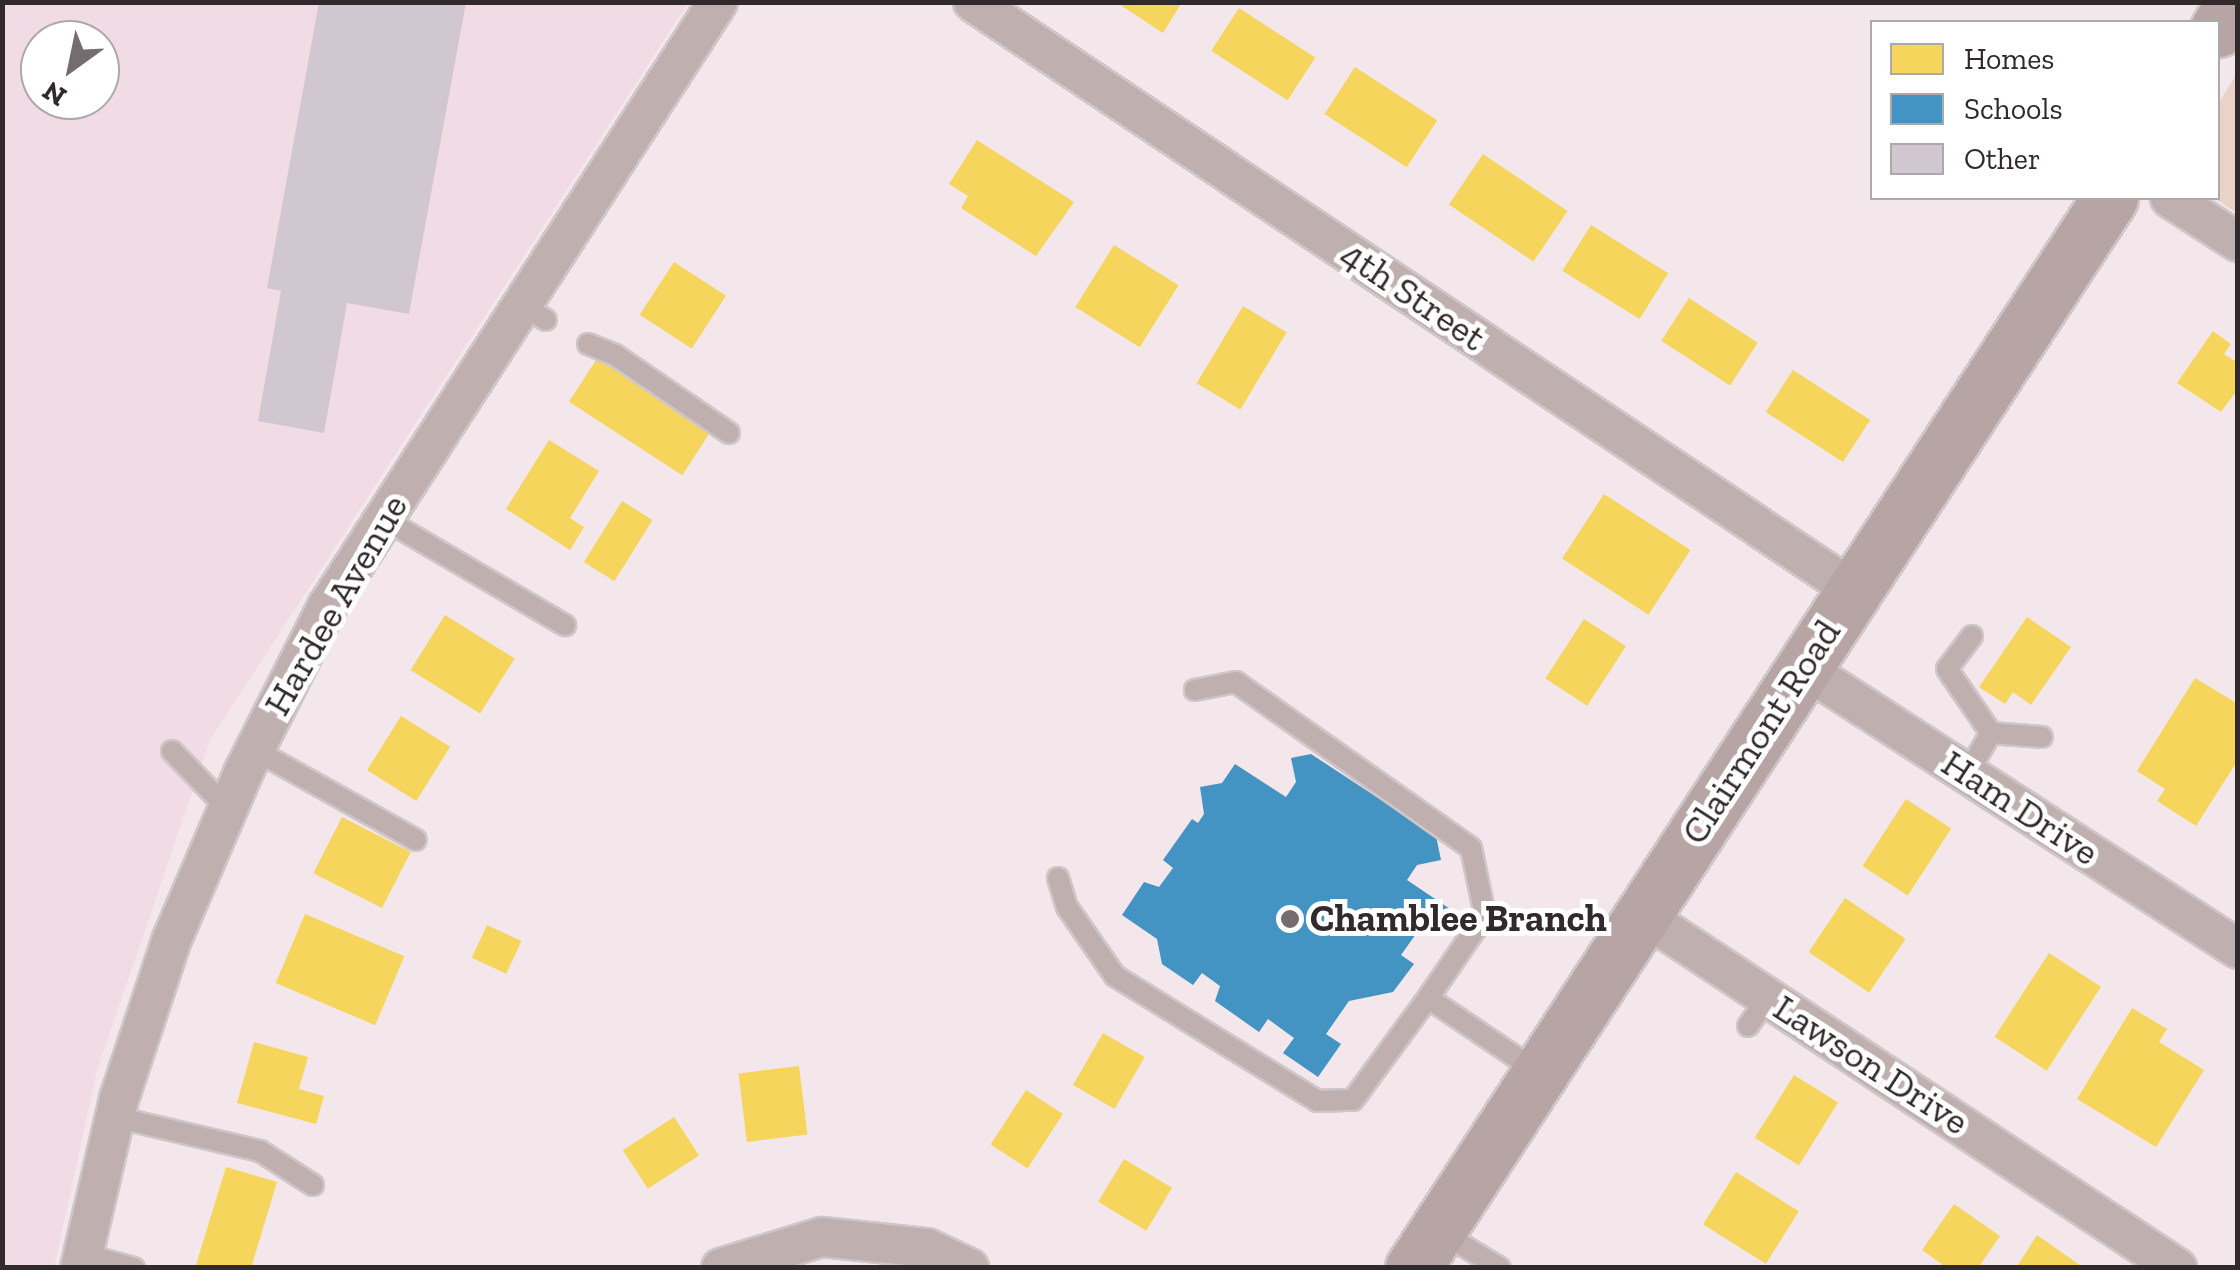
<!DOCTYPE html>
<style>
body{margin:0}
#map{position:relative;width:2240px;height:1270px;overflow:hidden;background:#f3e7ec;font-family:"Zilla Slab",serif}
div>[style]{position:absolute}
.built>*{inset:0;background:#f1dbe4}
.green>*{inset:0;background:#e9d3c9}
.homes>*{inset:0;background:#f6d55c;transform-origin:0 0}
.schools>*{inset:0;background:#4393c3}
.building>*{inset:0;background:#d1c7d0}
.roads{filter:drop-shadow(2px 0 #cfc6c9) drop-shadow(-2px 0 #cfc6c9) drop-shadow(0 2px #cfc6c9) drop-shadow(0 -2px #cfc6c9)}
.lane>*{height:20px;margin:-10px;padding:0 10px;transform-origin:10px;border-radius:10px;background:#bfb0af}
.street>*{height:38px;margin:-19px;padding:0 19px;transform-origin:19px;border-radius:19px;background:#bfb0af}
.secondary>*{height:55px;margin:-27.5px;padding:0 27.5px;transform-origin:27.5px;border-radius:27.5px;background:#b6a5a4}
.dots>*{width:28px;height:28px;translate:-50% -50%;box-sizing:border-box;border:5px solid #fff;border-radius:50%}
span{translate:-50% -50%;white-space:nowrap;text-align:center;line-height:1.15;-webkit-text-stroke:10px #fff;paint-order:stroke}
.street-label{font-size:38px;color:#31292c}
.poi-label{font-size:38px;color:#31292c;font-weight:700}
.left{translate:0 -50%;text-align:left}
.frame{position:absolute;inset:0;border:5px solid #31292c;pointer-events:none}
.legend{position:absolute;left:1870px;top:20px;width:350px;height:180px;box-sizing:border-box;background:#fff;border:2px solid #ada9ab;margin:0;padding:12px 18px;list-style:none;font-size:30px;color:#31292c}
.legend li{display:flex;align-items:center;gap:20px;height:50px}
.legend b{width:50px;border:2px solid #ada9ab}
.north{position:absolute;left:20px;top:20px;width:100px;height:100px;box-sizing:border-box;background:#fff;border:2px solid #ada9ab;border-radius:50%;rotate:213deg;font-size:28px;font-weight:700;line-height:40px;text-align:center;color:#31292c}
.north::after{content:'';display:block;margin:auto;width:35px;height:45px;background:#756c6f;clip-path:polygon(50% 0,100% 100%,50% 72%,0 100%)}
</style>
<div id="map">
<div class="built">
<div style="clip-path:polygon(evenodd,2px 3px,688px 3px,210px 740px,97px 1070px,54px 1268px,2px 1267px,2px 3px,40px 40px,100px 40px,100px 100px,40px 100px,40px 40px)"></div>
</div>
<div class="green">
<div style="clip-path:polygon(2237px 73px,2237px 213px,2214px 198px,2218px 104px)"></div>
</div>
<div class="homes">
<div style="clip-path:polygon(1116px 2px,1182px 2px,1163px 33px)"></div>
<div style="left:1239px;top:8px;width:91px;height:51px;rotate:33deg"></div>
<div style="left:1355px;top:67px;width:98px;height:56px;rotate:33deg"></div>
<div style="clip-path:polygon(977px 140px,1074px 202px,1036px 256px,961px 208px,968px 196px,949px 184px)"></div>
<div style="left:1483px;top:154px;width:102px;height:61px;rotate:34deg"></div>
<div style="left:1591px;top:225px;width:91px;height:54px;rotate:32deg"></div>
<div style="left:1114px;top:245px;width:76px;height:73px;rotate:32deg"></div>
<div style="left:674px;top:262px;width:62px;height:63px;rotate:33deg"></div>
<div style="left:1689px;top:298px;width:82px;height:51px;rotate:33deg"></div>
<div style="left:1243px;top:306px;width:51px;height:90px;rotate:31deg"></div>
<div style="clip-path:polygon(2213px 331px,2231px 344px,2224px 354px,2238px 363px,2238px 389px,2221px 412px,2177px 383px)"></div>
<div style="left:600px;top:354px;width:135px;height:57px;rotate:33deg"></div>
<div style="left:1793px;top:370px;width:92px;height:50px;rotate:33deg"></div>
<div style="clip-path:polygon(549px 440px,599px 471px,570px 518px,584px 527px,570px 550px,506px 509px)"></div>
<div style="left:1604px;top:494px;width:103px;height:77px;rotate:33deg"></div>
<div style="left:622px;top:501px;width:36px;height:72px;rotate:32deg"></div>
<div style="left:445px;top:615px;width:82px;height:65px;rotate:32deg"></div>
<div style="clip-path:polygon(2027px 617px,2071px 647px,2031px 705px,2013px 692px,2005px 704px,1979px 687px)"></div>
<div style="left:1584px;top:619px;width:50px;height:71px;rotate:33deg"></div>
<div style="clip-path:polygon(2195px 678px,2238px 704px,2238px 760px,2196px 826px,2157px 801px,2165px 789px,2137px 771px)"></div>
<div style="left:401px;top:716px;width:58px;height:64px;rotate:32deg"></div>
<div style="left:1906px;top:799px;width:54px;height:80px;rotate:33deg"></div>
<div style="left:342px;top:817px;width:77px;height:63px;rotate:27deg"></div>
<div style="left:1845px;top:898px;width:73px;height:65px;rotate:34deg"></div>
<div style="left:305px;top:914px;width:108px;height:75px;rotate:23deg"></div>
<div style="left:487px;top:925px;width:38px;height:36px;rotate:25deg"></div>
<div style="left:2049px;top:953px;width:62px;height:100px;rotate:33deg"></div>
<div style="clip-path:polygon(2132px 1008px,2167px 1029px,2159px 1042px,2204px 1070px,2156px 1147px,2077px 1099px)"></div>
<div style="left:1103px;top:1033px;width:48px;height:60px;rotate:30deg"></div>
<div style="clip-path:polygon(254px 1042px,308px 1057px,299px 1089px,324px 1096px,316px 1124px,237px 1103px)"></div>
<div style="left:799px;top:1066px;width:69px;height:61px;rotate:83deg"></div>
<div style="left:1794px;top:1075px;width:52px;height:74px;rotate:32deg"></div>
<div style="left:1026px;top:1090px;width:44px;height:65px;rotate:33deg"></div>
<div style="left:674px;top:1117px;width:46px;height:61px;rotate:57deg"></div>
<div style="left:1124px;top:1159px;width:56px;height:50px;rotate:31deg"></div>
<div style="clip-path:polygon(226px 1167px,277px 1182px,251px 1268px,195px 1268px)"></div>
<div style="left:1736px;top:1172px;width:74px;height:62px;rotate:32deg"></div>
<div style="clip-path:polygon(1954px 1204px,2000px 1236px,1978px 1268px,1947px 1268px,1922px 1250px)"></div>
<div style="clip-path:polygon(2037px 1235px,2084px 1268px,2016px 1268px)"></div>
</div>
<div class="schools">
<div style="clip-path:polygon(1311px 754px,1436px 836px,1441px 860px,1417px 865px,1407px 880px,1456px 913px,1444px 931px,1423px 924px,1401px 955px,1414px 964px,1393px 992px,1349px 1001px,1326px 1034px,1341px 1044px,1318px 1077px,1283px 1053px,1294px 1038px,1268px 1019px,1259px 1032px,1215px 1001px,1220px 986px,1202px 973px,1193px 985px,1162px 964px,1157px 939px,1122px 915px,1144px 882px,1159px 887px,1173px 868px,1163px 860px,1192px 819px,1198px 823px,1204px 814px,1200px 787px,1222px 783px,1235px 764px,1286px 797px,1296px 782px,1291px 758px)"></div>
</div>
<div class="building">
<div style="clip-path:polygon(319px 2px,466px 2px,409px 314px,347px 303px,324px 433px,258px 421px,281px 291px,267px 288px)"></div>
</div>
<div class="roads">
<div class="lane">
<div style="left:522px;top:305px;width:28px;rotate:32deg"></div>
<div style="left:588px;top:344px;width:29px;rotate:22deg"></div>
<div style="left:615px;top:355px;width:138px;rotate:34.4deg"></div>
<div style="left:384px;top:519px;width:210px;rotate:30.4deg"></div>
<div style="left:1972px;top:636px;width:41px;rotate:127.1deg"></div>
<div style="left:1947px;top:669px;width:78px;rotate:55.5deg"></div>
<div style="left:255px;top:750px;width:184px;rotate:29.2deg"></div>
<div style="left:172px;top:751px;width:79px;rotate:46deg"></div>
<div style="left:1967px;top:774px;width:48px;rotate:-59.7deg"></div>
<div style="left:1991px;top:733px;width:51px;rotate:4.5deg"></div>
<div style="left:1058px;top:878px;width:30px;rotate:73deg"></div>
<div style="left:1067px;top:907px;width:84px;rotate:55.2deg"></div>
<div style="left:1115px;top:976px;width:238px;rotate:31.7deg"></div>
<div style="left:1317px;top:1101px;width:36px;rotate:-2deg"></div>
<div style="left:1353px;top:1100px;width:127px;rotate:-53.7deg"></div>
<div style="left:1428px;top:998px;width:101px;rotate:-55.5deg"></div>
<div style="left:1485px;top:915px;width:68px;rotate:-101.8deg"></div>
<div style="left:1471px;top:848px;width:288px;rotate:-144.8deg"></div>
<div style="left:1236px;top:682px;width:42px;rotate:169deg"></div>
<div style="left:1428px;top:998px;width:133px;rotate:33.9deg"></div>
<div style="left:1748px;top:1026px;width:35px;rotate:-55deg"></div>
<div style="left:115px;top:1117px;width:149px;rotate:13.2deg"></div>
<div style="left:260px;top:1151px;width:63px;rotate:32.7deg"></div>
<div style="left:1439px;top:1231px;width:71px;rotate:31.2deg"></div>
<div style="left:83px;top:1254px;width:53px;rotate:15.4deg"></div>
</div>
<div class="street">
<div style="left:973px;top:2px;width:1057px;rotate:33.74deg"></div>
<div style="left:2170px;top:198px;width:81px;rotate:32.9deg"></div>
<div style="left:1802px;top:667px;width:519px;rotate:32.89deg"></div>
<div style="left:1644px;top:916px;width:639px;rotate:33.44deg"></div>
<div style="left:80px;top:1268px;width:173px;rotate:-77deg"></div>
<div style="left:119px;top:1099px;width:169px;rotate:-71.7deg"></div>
<div style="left:172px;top:939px;width:181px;rotate:-66.8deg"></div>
<div style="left:243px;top:773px;width:186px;rotate:-63.2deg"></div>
<div style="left:327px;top:607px;width:720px;rotate:-57.13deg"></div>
<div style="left:721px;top:1268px;width:106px;rotate:-17.1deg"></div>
<div style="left:822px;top:1237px;width:106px;rotate:6deg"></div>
<div style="left:927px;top:1248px;width:47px;rotate:25.5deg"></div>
</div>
<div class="secondary">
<div style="left:2218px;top:29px;width:31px;rotate:-59deg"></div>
<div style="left:1413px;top:1268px;width:1277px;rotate:-56.92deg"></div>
</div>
</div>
<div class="dots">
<div style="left:1290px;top:919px;background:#756c6f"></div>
</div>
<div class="street-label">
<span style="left:1413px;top:296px;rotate:34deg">4th Street</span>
<span style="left:336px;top:605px;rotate:-60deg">Hardee Avenue</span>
<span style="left:1761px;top:732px;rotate:-57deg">Clairmont Road</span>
<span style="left:2020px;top:808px;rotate:33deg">Ham Drive</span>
<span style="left:1871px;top:1065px;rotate:33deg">Lawson Drive</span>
</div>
<div class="poi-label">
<span class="left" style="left:1310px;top:919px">Chamblee Branch</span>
</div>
<div class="frame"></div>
<ul class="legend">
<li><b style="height:28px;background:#f6d55c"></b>Homes</li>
<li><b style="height:28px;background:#4393c3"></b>Schools</li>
<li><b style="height:28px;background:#d1c7d0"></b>Other</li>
</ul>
<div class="north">N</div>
</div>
